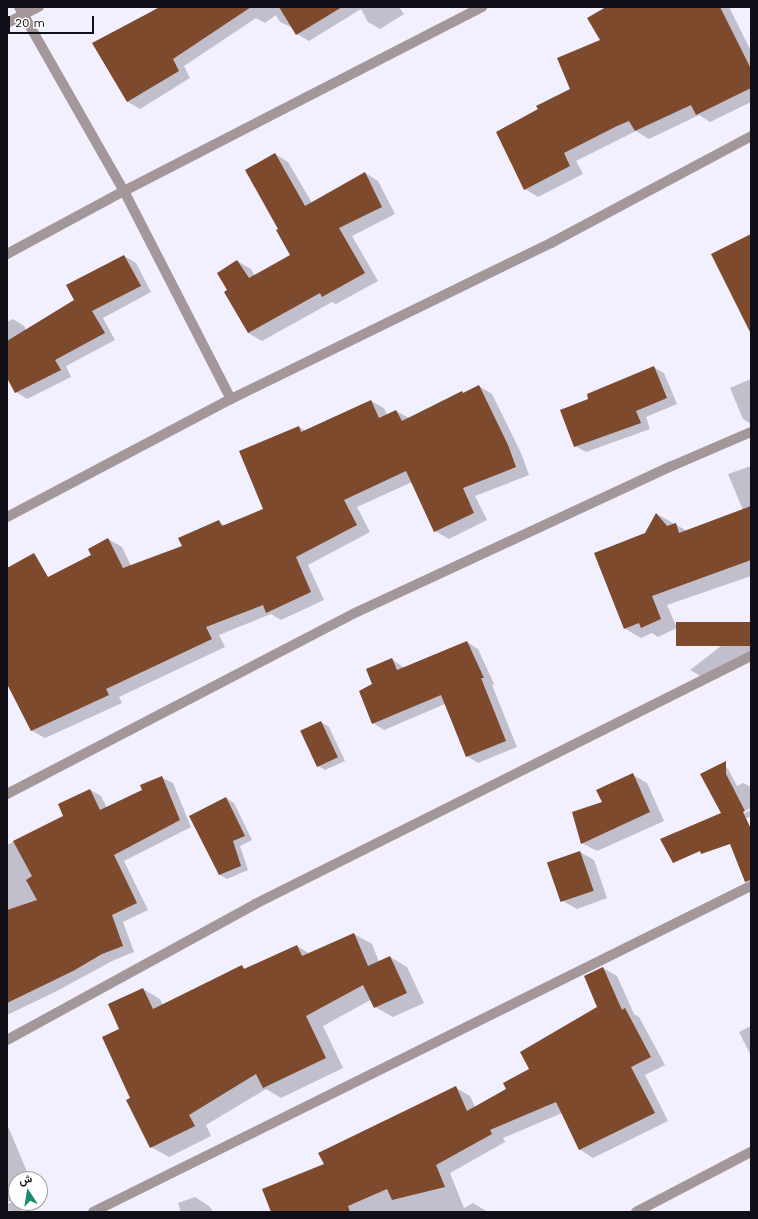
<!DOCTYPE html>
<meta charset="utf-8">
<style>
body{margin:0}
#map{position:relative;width:758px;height:1219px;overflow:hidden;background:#f2effe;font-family:"Work Sans",Vazirmatn,sans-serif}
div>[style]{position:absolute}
.shadow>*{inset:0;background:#0003}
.building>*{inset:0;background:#7d4a2e;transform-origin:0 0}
.minor>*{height:10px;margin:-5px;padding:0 5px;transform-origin:5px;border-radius:5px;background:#a39799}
span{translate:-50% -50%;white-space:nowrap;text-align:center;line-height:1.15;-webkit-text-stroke:4px #fff;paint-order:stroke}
.frame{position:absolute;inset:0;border:8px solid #100f17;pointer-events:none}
.north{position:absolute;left:8px;top:1171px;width:40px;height:40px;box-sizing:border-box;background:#fff;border:1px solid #9f9fa2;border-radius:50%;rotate:348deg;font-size:11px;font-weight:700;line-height:16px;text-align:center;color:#100f17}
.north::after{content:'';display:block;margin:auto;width:14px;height:18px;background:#178b6d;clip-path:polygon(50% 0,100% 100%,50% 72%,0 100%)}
.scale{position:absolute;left:8px;top:16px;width:86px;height:18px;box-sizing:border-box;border:2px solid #100f17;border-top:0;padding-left:5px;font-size:12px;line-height:14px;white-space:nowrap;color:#100f17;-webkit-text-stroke:3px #fff;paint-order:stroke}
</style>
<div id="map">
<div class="shadow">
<div style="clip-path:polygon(158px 7px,399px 7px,404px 14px,380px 29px,368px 22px,361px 9px,309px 41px,297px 34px,293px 28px,280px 22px,276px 15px,265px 23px,256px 18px,184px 66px,190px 78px,140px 109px,128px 102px,93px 43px,146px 16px)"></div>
<div style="clip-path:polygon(608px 7px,729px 7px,751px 51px,751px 102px,710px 122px,699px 115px,649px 139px,636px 131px,576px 161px,583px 174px,538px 197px,525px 189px,539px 110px,571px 89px,601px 40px)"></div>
<div style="clip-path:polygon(275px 154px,288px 162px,312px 203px,365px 173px,378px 181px,395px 214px,352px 236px,378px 281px,336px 304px,332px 302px,262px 341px,248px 333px,229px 290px,237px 261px,251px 269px,255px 276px,292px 255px,279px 229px)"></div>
<div style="clip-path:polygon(124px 256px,136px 263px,151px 292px,103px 318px,115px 340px,66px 366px,71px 377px,27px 399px,16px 392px,7px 376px,7px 322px,13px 319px,24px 326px,26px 330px,76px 301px)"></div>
<div style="clip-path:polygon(653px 367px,664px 373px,677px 404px,646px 417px,650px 429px,586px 452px,575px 446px)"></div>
<div style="clip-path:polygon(751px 379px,751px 424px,743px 419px,730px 388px)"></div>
<div style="clip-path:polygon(479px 386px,492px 394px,521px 453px,529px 475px,475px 496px,487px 520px,449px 539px,435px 531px,412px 482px,357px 507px,370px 532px,308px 565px,324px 600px,281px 620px,271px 614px,219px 635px,225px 647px,119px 697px,122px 703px,45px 738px,32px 731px,7px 682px,7px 600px,93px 556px,108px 539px,122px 547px,131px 566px,183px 547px,219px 522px,226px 526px,264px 510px,299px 427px,306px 431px,371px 401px,384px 408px,387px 415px,396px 411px,409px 418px,462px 392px,464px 393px)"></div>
<div style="clip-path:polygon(751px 466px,751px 576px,667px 605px,677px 628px,658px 637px,652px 633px,641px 638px,624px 628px,646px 534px,657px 514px,687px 531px,743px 510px,728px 474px)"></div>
<div style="clip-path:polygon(751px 623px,751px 661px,706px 679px,690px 670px)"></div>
<div style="clip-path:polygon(467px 642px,478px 649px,494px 684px,492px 685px,517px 747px,478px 763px,467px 756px,445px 704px,384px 730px,373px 723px,374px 684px,392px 659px,404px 668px)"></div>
<div style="clip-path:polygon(321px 722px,329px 727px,345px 761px,325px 770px,317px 765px)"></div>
<div style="clip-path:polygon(721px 765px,728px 769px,737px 786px,743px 783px,751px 787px,751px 808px,729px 818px,729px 820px,751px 810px,751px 816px,733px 825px,726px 820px,702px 774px)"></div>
<div style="clip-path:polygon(633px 775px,647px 783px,664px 821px,597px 851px,582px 843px,603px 803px)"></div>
<div style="clip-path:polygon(161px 777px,173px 783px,191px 827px,124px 861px,148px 910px,123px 922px,134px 952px,114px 960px,55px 992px,7px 1015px,7px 845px,64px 816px,90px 790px,101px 796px,107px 808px,143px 790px)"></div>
<div style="clip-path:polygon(226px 798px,234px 803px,252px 840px,240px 846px,248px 870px,227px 879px,220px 875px)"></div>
<div style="clip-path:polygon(580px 852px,594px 860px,607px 898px,577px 909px,563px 901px)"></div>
<div style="clip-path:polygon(354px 934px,372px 944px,379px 962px,390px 957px,407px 967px,424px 1003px,393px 1017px,375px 1007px,372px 999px,323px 1026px,343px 1068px,281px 1098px,266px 1089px,206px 1125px,211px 1136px,169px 1157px,151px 1147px,131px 1099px,120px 1029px,143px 989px,160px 999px,163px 1005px,242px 967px,246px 969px,297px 946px,310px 954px)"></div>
<div style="clip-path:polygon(603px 968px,617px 976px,634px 1014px,639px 1017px,665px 1065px,645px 1075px,668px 1121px,593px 1158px,579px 1149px,562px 1113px,503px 1138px,505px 1142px,450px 1173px,464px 1208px,473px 1203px,488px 1212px,272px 1212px,325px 1165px,456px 1088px,470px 1096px,475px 1107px,508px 1089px,599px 1007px)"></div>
<div style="clip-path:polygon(751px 1026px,751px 1056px,739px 1032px)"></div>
<div style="clip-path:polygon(7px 1124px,30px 1179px,16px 1179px,16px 1199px,7px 1202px,7px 1204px,16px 1201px,16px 1203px,39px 1203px,18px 1212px,7px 1210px)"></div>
<div style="clip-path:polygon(195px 1197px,209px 1206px,213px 1212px,181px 1212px,178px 1203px)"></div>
</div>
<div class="building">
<div style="clip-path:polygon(160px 7px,251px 7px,173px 59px,179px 71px,127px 102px,92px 43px)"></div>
<div style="clip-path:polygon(279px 7px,342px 7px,296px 35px)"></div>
<div style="clip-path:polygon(606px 7px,720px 7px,751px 69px,751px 88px,696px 115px,691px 105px,635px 131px,629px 121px,617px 126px,564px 153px,570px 166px,524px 190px,496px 132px,538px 109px,536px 106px,570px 89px,557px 58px,600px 40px,587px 18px)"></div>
<div style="clip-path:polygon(275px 153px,305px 206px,365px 172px,382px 207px,339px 228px,365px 273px,322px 297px,320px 293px,248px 333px,224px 292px,227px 290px,217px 273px,237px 260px,249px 278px,290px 255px,276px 230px,278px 229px,245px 170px)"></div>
<div style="clip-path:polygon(751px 234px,751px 334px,711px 254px)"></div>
<div style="clip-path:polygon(124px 255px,141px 286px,92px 311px,105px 333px,55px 360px,61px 370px,15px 393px,7px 378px,7px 341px,74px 300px,66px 285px)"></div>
<div style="clip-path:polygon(654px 366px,667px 398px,636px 411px,641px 423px,574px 447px,560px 410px,588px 399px,587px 394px)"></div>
<div style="clip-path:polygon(479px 385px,508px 445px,516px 467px,463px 488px,474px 513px,434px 532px,406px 471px,344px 500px,357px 525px,296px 557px,311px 592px,266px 613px,263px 605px,206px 627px,212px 639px,106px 689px,109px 695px,31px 731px,7px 684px,7px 568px,34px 553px,48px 577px,91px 555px,88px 549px,108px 538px,123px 568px,182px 546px,178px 538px,219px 520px,222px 526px,263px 509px,239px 451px,299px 426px,301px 432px,371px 400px,379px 418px,396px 410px,402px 421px,462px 391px,463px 393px)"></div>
<div style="clip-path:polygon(751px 506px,751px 560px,652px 596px,661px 619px,641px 628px,639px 623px,624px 629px,594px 553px,645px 533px,656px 513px,667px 526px,676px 523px,679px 533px)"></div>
<div style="left:751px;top:622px;width:24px;height:75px;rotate:90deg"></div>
<div style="clip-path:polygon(467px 641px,484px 678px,481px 678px,506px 741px,466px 757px,441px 695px,372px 724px,359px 691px,372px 684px,366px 669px,392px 658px,397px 670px)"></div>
<div style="left:321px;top:721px;width:40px;height:23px;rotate:65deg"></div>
<div style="clip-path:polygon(726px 761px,726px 774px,745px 811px,743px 812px,751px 829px,751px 880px,745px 882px,730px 844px,701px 854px,700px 851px,673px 863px,660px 839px,721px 813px,700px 774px)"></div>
<div style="clip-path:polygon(633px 773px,650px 812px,581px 844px,572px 812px,602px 802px,596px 790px)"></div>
<div style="clip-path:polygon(162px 776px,180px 820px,114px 855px,137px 903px,112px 915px,123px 946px,102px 954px,73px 971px,7px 1003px,7px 910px,37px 900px,26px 880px,32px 876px,13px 841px,63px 816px,58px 804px,90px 789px,100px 810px,142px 790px,140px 785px)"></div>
<div style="clip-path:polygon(226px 797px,245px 836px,233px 841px,241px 866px,219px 875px,189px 816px)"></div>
<div style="left:580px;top:851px;width:42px;height:35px;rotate:71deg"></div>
<div style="clip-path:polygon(354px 933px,368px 966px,390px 956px,407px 993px,374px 1008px,363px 985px,306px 1016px,326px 1058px,263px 1088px,256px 1074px,189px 1115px,195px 1126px,150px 1148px,126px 1100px,130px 1098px,102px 1037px,119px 1029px,108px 1004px,143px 988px,153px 1009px,242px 965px,244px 969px,297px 945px,302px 956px)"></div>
<div style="clip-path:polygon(603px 967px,622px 1010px,625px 1008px,651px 1057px,631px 1067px,655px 1113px,579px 1150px,556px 1102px,490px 1130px,492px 1134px,436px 1165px,445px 1187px,392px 1200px,387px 1189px,348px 1206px,350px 1212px,271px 1212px,262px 1189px,324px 1164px,318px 1153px,456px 1086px,467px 1111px,506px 1089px,503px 1083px,529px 1069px,520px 1052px,597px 1007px,584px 976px)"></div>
</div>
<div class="minor">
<div style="left:19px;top:7px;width:212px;rotate:60.3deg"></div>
<div style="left:124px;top:191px;width:234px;rotate:62.8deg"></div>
<div style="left:7px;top:23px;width:36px;rotate:-27deg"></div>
<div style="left:7px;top:254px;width:133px;rotate:-28.3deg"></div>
<div style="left:124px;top:191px;width:403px;rotate:-27.2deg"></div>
<div style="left:7px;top:517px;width:253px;rotate:-27.8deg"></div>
<div style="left:231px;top:399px;width:356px;rotate:-26deg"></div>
<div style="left:551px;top:243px;width:227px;rotate:-28.1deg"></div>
<div style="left:7px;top:794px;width:394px;rotate:-27.5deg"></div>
<div style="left:357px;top:612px;width:347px;rotate:-24.9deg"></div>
<div style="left:672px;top:466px;width:86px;rotate:-23.3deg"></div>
<div style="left:7px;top:1040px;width:283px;rotate:-28.7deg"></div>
<div style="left:255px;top:904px;width:555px;rotate:-26.57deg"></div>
<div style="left:93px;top:1212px;width:734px;rotate:-26.36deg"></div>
<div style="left:636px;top:1212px;width:130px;rotate:-27.6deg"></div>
</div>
<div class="frame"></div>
<div class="north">ش</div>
<div class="scale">20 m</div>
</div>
